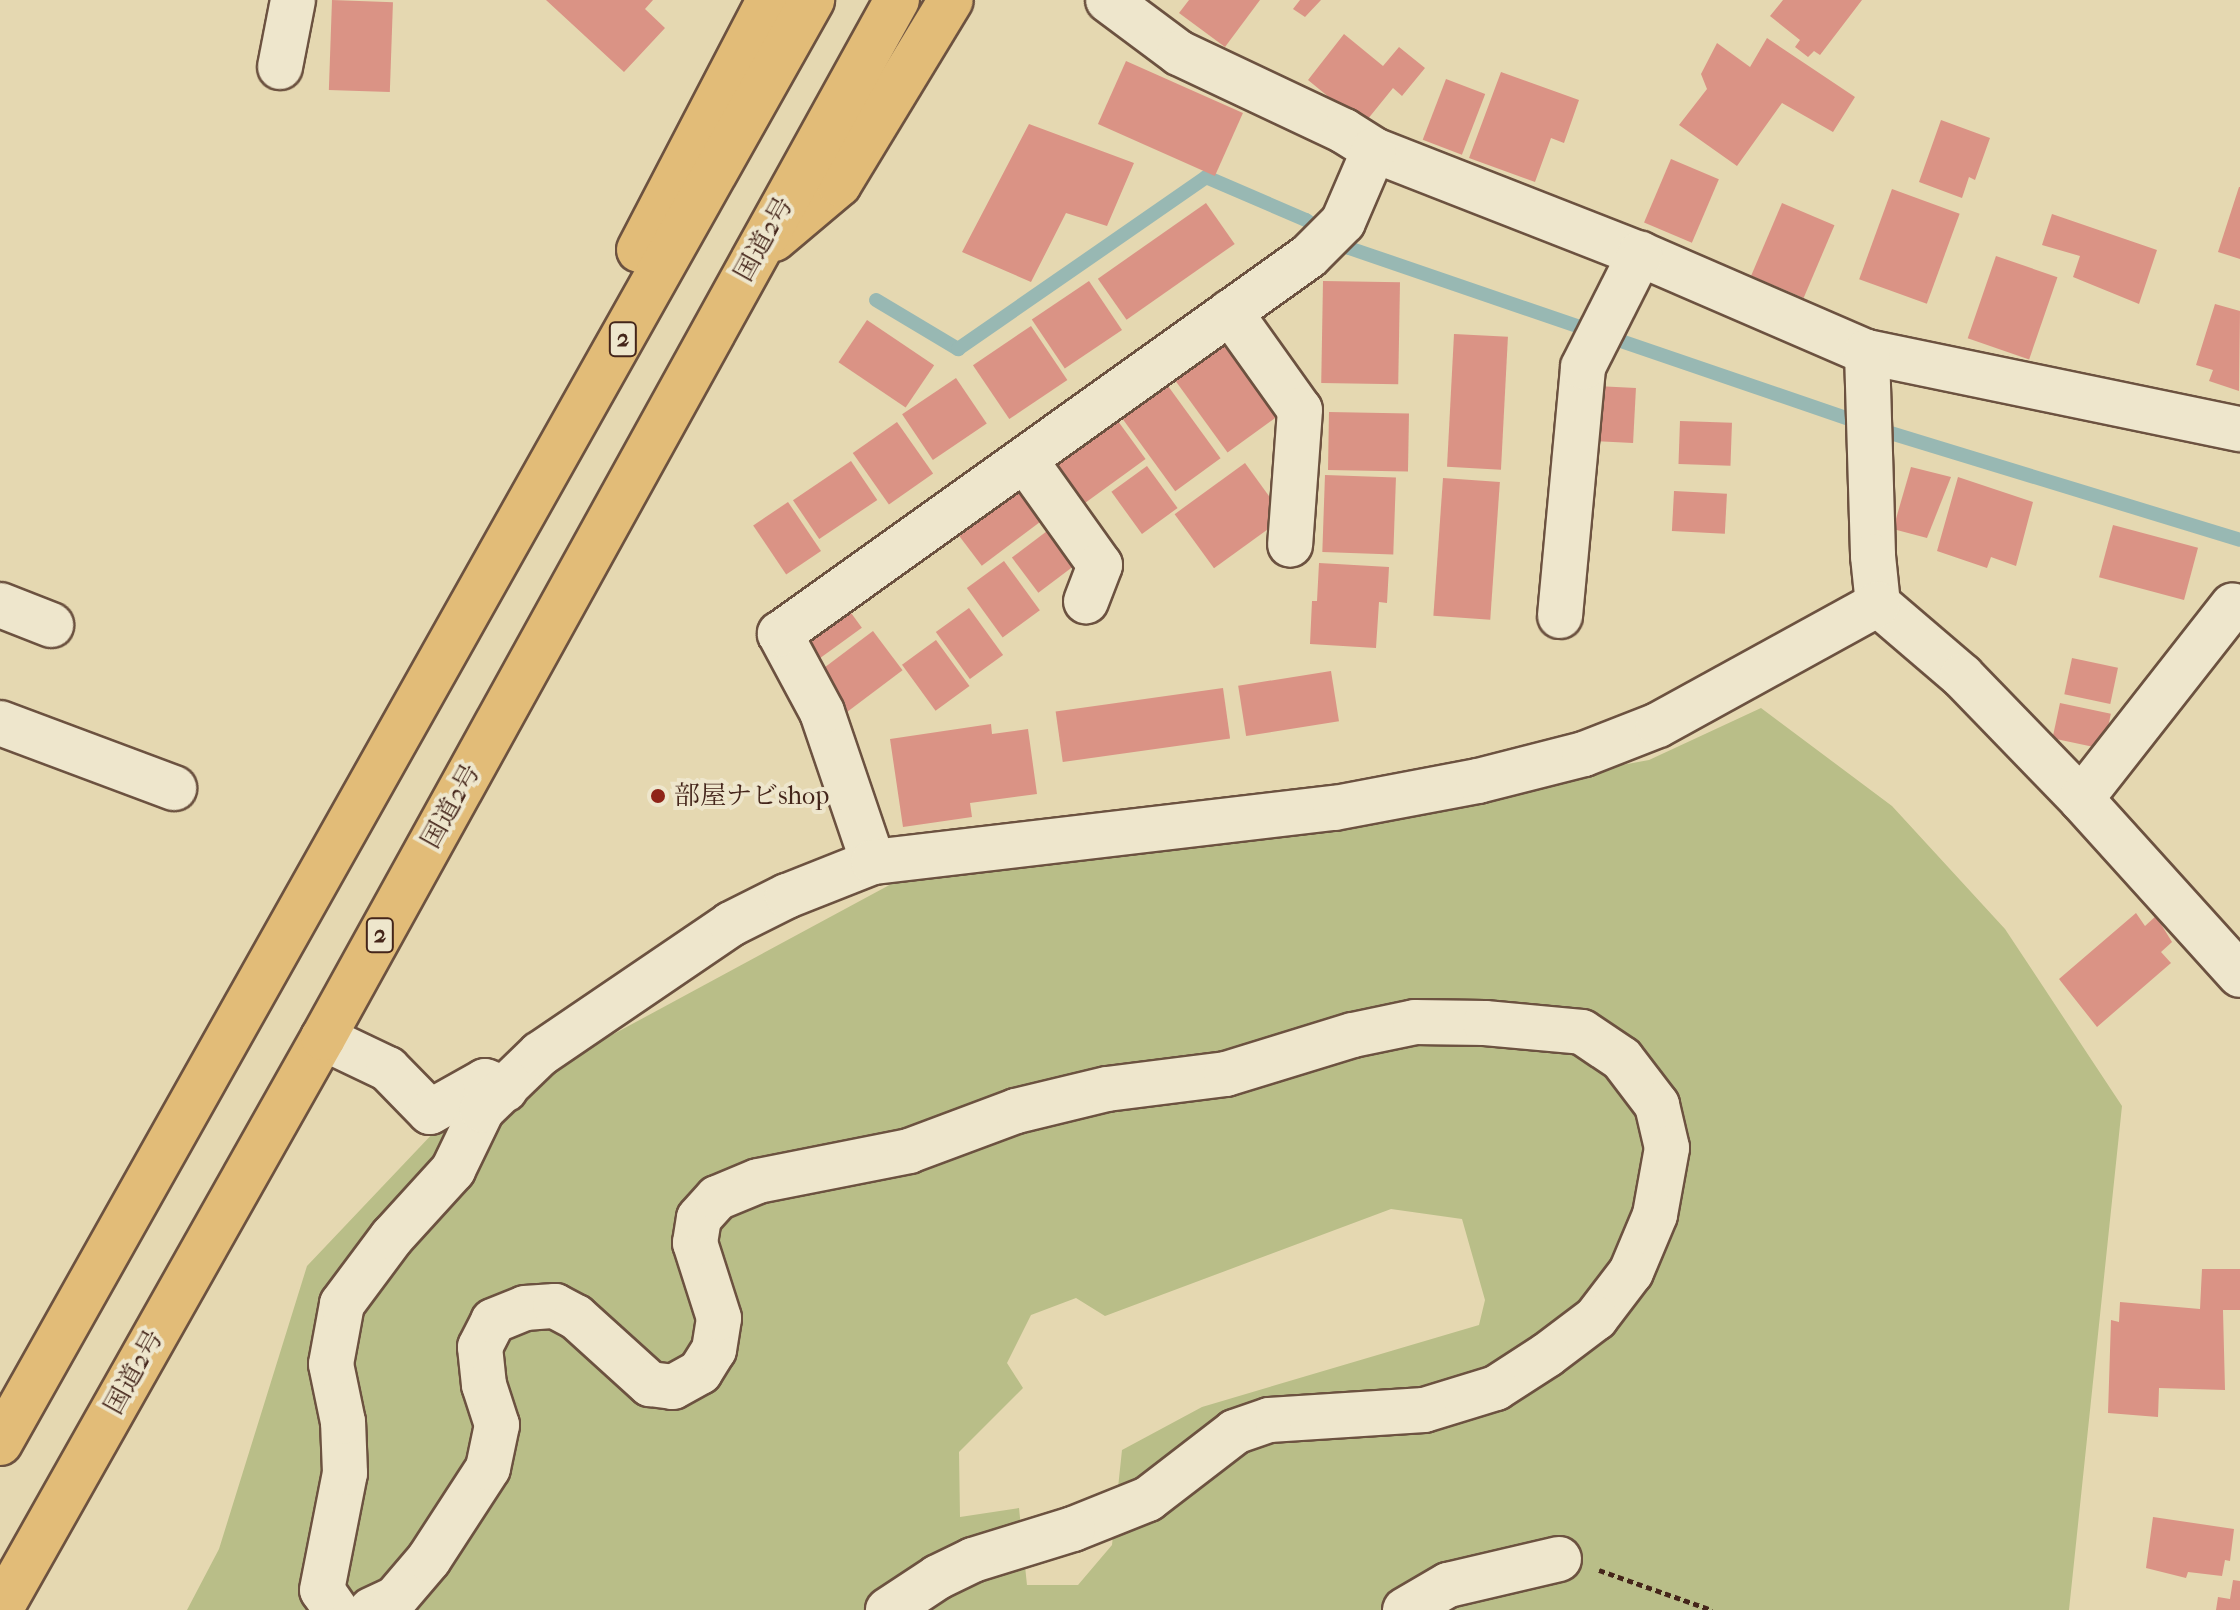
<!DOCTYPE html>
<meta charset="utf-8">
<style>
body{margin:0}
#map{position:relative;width:2240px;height:1610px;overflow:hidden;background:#e5d8b1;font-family:"IM FELL French Canon","Noto Serif JP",serif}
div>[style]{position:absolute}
.green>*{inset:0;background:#b9be88}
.stream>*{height:14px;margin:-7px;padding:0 7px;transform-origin:7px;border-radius:7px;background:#98b8b3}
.building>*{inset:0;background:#da9385;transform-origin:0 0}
.path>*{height:5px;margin-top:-2.5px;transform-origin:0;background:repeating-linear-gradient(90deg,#44251a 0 6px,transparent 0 10px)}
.roads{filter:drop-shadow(2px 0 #6c5240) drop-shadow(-2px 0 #6c5240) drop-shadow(0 2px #6c5240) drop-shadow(0 -2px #6c5240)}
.minor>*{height:44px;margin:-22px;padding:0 22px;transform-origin:22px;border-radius:22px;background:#eee6cc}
.highway>*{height:44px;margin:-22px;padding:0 22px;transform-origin:22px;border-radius:22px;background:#e2bc78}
.dots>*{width:22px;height:22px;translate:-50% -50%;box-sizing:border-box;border:4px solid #eee6cc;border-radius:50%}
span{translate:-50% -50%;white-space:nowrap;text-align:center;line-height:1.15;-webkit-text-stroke:8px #eee6cc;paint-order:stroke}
.shield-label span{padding:2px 6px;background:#eee6cc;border:2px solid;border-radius:6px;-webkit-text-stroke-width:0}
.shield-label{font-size:24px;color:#44251a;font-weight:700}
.street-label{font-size:26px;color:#44251a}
.poi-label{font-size:26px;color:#44251a}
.left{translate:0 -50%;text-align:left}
</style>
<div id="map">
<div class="green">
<div style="clip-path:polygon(evenodd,1761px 708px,1892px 806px,2005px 929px,2122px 1106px,2069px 1610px,187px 1610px,219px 1549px,307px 1266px,436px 1130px,895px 882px,1318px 821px,1649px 760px,1761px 708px,1391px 1209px,1462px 1219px,1485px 1300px,1479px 1325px,1202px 1407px,1122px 1450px,1112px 1545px,1078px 1585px,1027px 1585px,1019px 1508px,960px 1517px,959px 1452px,1023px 1388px,1007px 1363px,1031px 1315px,1076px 1298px,1105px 1316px,1391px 1209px)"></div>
</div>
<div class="stream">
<div style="left:876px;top:300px;width:96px;rotate:30.9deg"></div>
<div style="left:958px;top:349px;width:302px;rotate:-34.7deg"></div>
<div style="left:1206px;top:177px;width:109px;rotate:23.3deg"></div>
<div style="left:1306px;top:220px;width:51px;rotate:33.1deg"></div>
<div style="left:1349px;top:248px;width:565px;rotate:18.88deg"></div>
<div style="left:1884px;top:431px;width:372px;rotate:17deg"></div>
</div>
<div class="building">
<div style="left:332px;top:0;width:61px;height:90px;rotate:2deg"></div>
<div style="clip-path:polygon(546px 0,653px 0,645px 9px,665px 28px,624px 72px)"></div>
<div style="clip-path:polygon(1189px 0,1260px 0,1225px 47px,1179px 13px)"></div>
<div style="clip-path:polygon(1300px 0,1321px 0,1305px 17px,1293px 9px)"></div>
<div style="clip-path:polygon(1783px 0,1862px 0,1820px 55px,1814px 51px,1808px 57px,1795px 47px,1800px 40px,1770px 16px)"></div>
<div style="clip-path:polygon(1344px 34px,1383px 66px,1399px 47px,1425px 68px,1402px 96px,1393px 88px,1363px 125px,1308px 80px)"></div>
<div style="clip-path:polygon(1767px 38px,1855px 97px,1833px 132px,1782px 103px,1737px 166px,1679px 125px,1707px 89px,1701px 74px,1717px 43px,1750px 67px)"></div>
<div style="left:1126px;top:61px;width:128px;height:69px;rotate:24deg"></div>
<div style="clip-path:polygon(1501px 72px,1579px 100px,1564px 143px,1551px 138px,1535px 182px,1469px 158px)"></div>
<div style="left:1446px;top:79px;width:42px;height:65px;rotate:21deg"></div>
<div style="clip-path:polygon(1941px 120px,1990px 138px,1975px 180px,1969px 177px,1962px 198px,1919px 182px)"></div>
<div style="clip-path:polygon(1029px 124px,1134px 163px,1107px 226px,1066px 213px,1031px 282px,962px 252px)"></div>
<div style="left:1671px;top:159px;width:52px;height:69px;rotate:23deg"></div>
<div style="clip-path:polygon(2239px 187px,2240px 187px,2240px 259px,2218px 252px)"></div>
<div style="left:1892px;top:189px;width:72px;height:96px;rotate:20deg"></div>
<div style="left:1206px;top:203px;width:50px;height:132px;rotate:55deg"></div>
<div style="left:1782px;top:203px;width:57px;height:79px;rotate:23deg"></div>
<div style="clip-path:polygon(2052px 214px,2157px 250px,2139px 304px,2073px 277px,2080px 256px,2042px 245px)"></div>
<div style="left:1996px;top:256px;width:65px;height:87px;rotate:19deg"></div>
<div style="left:1089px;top:281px;width:59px;height:69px;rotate:56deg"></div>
<div style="left:1323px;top:281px;width:77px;height:102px;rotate:1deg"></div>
<div style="clip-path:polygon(2215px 304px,2240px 311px,2239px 391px,2209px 381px,2213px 370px,2196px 365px)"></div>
<div style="left:867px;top:320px;width:81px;height:51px;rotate:34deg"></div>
<div style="left:1031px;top:326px;width:65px;height:70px;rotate:56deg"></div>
<div style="left:1454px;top:334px;width:54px;height:133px;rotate:3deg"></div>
<div style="left:1227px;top:343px;width:89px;height:64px;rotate:54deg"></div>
<div style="left:1160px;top:375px;width:103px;height:56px;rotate:54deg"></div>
<div style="left:956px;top:378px;width:55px;height:65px;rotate:56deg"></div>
<div style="left:1596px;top:386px;width:40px;height:55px;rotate:3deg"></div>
<div style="left:1329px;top:412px;width:80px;height:58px;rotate:1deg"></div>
<div style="left:1115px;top:417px;width:52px;height:77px;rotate:54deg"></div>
<div style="left:1680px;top:421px;width:52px;height:43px;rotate:2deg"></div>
<div style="left:897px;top:422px;width:63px;height:54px;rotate:55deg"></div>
<div style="left:851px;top:461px;width:47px;height:70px;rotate:56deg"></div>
<div style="left:1245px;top:463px;width:67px;height:87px;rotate:54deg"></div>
<div style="left:1147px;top:466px;width:52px;height:44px;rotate:54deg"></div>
<div style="clip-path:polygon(1911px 467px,1951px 477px,1927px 538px,1893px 529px)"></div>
<div style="left:1325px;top:475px;width:71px;height:77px;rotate:2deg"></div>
<div style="clip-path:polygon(1958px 477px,2033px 502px,2016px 566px,1991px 557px,1987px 568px,1937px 551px)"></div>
<div style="left:1443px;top:478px;width:57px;height:138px;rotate:4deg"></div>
<div style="left:1014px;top:484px;width:46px;height:75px;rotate:53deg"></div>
<div style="left:1674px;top:491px;width:53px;height:40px;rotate:3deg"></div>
<div style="left:788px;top:502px;width:59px;height:42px;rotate:56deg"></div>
<div style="left:1055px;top:525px;width:44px;height:54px;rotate:53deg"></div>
<div style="left:2113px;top:525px;width:88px;height:54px;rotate:15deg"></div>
<div style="left:1004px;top:561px;width:61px;height:46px;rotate:54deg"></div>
<div style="clip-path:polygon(1319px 563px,1389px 567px,1387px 603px,1379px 602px,1376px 648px,1310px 644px,1312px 601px,1317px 601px)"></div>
<div style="left:846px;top:606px;width:27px;height:60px;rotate:54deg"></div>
<div style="left:969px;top:608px;width:58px;height:41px;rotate:54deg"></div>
<div style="left:873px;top:631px;width:49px;height:74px;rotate:53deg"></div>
<div style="left:936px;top:640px;width:57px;height:42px;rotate:54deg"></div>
<div style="left:2072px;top:658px;width:47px;height:37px;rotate:12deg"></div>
<div style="left:1331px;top:671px;width:51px;height:94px;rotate:81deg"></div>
<div style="left:1223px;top:688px;width:51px;height:169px;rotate:82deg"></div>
<div style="left:2060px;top:703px;width:52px;height:36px;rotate:12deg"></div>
<div style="clip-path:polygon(991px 724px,992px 734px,1028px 729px,1037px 794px,970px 803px,972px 817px,903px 827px,890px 739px)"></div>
<div style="clip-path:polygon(2136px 913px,2145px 926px,2156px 916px,2172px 942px,2161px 952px,2171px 963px,2097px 1027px,2059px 979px)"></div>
<div style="clip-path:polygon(2202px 1269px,2240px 1269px,2240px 1310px,2223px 1310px,2225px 1390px,2159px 1388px,2158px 1417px,2108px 1413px,2111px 1320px,2119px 1322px,2120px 1302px,2200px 1309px)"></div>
<div style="clip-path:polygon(2153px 1517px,2234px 1529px,2230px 1561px,2225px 1560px,2222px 1576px,2188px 1572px,2186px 1578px,2146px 1568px)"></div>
<div style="clip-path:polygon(2233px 1580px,2240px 1581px,2240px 1610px,2216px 1610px,2218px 1597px,2230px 1599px)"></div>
</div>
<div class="path">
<div style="left:1599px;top:1570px;width:120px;rotate:19.5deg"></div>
</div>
<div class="roads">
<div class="minor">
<div style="left:1108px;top:0;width:89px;rotate:36.7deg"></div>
<div style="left:1179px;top:53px;width:183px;rotate:25.3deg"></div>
<div style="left:1344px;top:131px;width:36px;rotate:32deg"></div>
<div style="left:1374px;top:150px;width:286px;rotate:21.4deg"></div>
<div style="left:1640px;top:254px;width:247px;rotate:23.4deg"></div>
<div style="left:1867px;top:352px;width:381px;rotate:11.7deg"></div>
<div style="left:280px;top:67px;width:68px;rotate:-79deg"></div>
<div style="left:1230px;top:312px;width:120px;rotate:54.5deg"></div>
<div style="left:1300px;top:410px;width:135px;rotate:94.2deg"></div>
<div style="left:1867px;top:352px;width:204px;rotate:88.3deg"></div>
<div style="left:1873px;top:556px;width:48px;rotate:84.1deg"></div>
<div style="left:1878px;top:604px;width:111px;rotate:40.6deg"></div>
<div style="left:1962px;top:676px;width:171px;rotate:45.9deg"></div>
<div style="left:2081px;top:799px;width:237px;rotate:47.9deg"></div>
<div style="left:1025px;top:460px;width:129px;rotate:54.5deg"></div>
<div style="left:1100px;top:565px;width:39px;rotate:111deg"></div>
<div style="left:0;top:605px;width:55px;rotate:21.4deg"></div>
<div style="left:1560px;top:616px;width:250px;rotate:-84.7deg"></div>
<div style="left:1583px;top:367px;width:127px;rotate:-63.2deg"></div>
<div style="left:0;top:723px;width:186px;rotate:20.5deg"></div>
<div style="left:2081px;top:799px;width:246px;rotate:-51.9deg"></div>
<div style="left:873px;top:862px;width:158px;rotate:-108.8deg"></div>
<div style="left:822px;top:712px;width:89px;rotate:-118.3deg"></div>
<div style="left:780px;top:634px;width:650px;rotate:-35.55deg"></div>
<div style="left:1309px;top:256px;width:48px;rotate:-45deg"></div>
<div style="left:1343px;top:222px;width:78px;rotate:-66.7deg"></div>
<div style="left:323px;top:1038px;width:72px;rotate:25.5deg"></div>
<div style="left:388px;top:1069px;width:60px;rotate:45.7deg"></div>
<div style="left:430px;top:1112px;width:63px;rotate:-29.4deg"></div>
<div style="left:485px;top:1081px;width:22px;rotate:22deg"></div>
<div style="left:336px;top:1610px;width:24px;rotate:-125deg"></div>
<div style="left:322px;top:1590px;width:119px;rotate:-78.9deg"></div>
<div style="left:345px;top:1473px;width:51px;rotate:-92.2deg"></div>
<div style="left:343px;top:1422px;width:59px;rotate:-101.7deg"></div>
<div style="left:331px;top:1364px;width:61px;rotate:-79.6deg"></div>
<div style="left:342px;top:1304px;width:84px;rotate:-53.3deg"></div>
<div style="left:392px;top:1237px;width:91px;rotate:-47.7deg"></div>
<div style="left:453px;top:1170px;width:67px;rotate:-64.2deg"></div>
<div style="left:482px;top:1110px;width:81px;rotate:-44deg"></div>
<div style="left:540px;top:1054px;width:231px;rotate:-34.2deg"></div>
<div style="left:731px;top:924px;width:63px;rotate:-26.6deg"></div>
<div style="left:787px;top:896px;width:92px;rotate:-21.6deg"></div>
<div style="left:873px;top:862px;width:465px;rotate:-6.7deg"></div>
<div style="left:1335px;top:808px;width:146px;rotate:-10.7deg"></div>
<div style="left:1478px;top:781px;width:109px;rotate:-14.3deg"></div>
<div style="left:1584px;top:754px;width:79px;rotate:-21.4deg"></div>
<div style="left:1658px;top:725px;width:251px;rotate:-28.8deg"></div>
<div style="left:371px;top:1610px;width:26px;rotate:-25deg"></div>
<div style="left:395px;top:1599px;width:52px;rotate:-49.6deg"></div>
<div style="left:429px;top:1559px;width:108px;rotate:-57deg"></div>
<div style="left:488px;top:1468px;width:44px;rotate:-78.2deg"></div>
<div style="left:497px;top:1425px;width:42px;rotate:-108deg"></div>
<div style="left:484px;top:1385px;width:38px;rotate:-96deg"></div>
<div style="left:480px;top:1347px;width:29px;rotate:-63deg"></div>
<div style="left:493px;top:1321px;width:35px;rotate:-22deg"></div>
<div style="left:525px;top:1308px;width:30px;rotate:-4deg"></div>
<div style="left:555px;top:1306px;width:24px;rotate:28deg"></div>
<div style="left:576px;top:1317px;width:100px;rotate:42.2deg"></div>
<div style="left:650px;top:1384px;width:23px;rotate:7deg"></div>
<div style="left:673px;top:1387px;width:31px;rotate:-29deg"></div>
<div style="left:700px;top:1372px;width:26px;rotate:-58deg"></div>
<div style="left:714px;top:1350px;width:32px;rotate:-81deg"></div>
<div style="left:719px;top:1318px;width:79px;rotate:-107.7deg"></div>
<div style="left:695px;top:1243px;width:25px;rotate:-81deg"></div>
<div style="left:699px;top:1218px;width:27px;rotate:-48deg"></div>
<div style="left:717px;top:1198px;width:44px;rotate:-22.5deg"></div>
<div style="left:758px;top:1181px;width:154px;rotate:-11.2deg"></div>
<div style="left:909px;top:1151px;width:114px;rotate:-20.5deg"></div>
<div style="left:1016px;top:1111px;width:94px;rotate:-13.6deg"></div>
<div style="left:1107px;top:1089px;width:120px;rotate:-7.2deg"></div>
<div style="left:1226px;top:1074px;width:133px;rotate:-17.1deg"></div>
<div style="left:1353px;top:1035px;width:63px;rotate:-11.8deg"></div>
<div style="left:1415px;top:1022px;width:70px;rotate:0.8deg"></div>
<div style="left:1485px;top:1023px;width:97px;rotate:5.3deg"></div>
<div style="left:1582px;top:1032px;width:48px;rotate:34deg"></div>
<div style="left:1622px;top:1059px;width:58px;rotate:52.7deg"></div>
<div style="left:1657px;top:1105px;width:44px;rotate:76.9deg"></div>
<div style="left:1667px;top:1148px;width:68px;rotate:100.2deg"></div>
<div style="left:1655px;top:1215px;width:62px;rotate:112.8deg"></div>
<div style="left:1631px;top:1272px;width:58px;rotate:127.3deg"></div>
<div style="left:1596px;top:1318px;width:61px;rotate:142.9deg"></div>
<div style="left:1547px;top:1355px;width:61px;rotate:147.1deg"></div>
<div style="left:1496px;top:1388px;width:75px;rotate:163deg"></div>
<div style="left:1424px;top:1410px;width:155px;rotate:176.3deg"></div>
<div style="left:1269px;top:1420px;width:36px;rotate:161deg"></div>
<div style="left:1235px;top:1432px;width:110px;rotate:142.4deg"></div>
<div style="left:1148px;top:1499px;width:81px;rotate:158.2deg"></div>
<div style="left:1073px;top:1529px;width:105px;rotate:162.8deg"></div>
<div style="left:973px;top:1560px;width:39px;rotate:154deg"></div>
<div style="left:938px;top:1577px;width:60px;rotate:146.6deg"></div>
<div style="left:1405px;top:1610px;width:50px;rotate:-30.2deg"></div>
<div style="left:1448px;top:1585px;width:114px;rotate:-13.2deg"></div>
</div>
<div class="highway">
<div style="left:774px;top:239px;width:85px;rotate:-40.2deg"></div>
<div style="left:839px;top:184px;width:215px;rotate:-58.7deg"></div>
<div style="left:639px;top:250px;width:282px;rotate:-62.5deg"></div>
<div style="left:0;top:1443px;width:1656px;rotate:-60.63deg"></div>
<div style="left:0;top:1610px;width:657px;rotate:-60.55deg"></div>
<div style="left:323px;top:1038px;width:1186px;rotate:-61.06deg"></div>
</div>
</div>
<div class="dots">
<div style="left:658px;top:796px;background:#8f2418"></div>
</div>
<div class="shield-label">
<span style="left:623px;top:339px">2</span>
<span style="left:380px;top:935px">2</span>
</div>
<div class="street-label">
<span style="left:764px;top:239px;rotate:-61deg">国道2号</span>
<span style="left:451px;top:806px;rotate:-61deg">国道2号</span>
<span style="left:134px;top:1372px;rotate:-61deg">国道2号</span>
</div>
<div class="poi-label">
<span class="left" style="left:674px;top:796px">部屋ナビshop</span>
</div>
</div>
